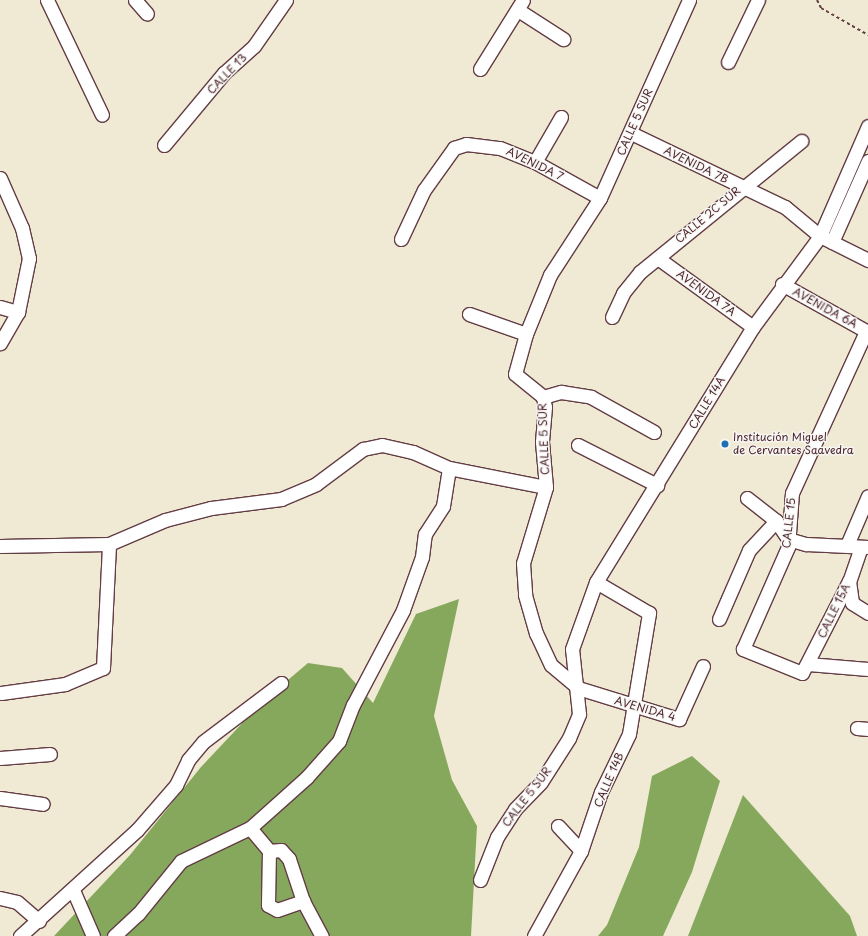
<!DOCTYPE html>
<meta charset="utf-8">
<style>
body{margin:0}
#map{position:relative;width:868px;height:936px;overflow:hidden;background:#f0e9d4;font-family:"Playpen Sans",sans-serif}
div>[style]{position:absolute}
.forest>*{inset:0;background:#86a85d}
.path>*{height:2px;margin-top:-1px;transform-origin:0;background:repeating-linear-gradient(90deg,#633d44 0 3px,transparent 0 6px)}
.roads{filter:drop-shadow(1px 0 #633d44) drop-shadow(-1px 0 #633d44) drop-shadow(0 1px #633d44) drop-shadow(0 -1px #633d44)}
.minor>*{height:13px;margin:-6.5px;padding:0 6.5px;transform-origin:6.5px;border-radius:6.5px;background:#fff}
.dots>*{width:11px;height:11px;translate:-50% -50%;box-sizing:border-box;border:2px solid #f6f6f2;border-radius:50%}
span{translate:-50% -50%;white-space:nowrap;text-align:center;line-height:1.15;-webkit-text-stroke:3px #f6f6f2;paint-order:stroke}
.street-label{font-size:11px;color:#4a1f2b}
.poi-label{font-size:11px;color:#4a1f2b}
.left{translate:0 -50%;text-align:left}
</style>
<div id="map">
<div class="forest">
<div style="clip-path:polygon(459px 599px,434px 716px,452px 780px,477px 826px,471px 936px,54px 936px,130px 855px,201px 767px,262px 702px,308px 663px,342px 668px,373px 703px,416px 614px)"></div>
<div style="clip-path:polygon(692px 756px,720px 781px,692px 872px,663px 936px,598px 936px,607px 925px,639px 847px,652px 776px)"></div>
<div style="clip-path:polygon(743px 795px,850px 916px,857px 936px,688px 936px)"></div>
</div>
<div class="path">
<div style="left:817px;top:0;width:9px;rotate:63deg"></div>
<div style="left:821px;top:8px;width:54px;rotate:29.9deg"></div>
</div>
<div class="roads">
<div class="minor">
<div style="left:47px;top:0;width:127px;rotate:64.4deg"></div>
<div style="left:135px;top:0;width:18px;rotate:49deg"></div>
<div style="left:689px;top:0;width:217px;rotate:114.2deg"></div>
<div style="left:600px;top:198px;width:92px;rotate:123deg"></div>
<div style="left:550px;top:275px;width:64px;rotate:112.1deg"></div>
<div style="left:526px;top:334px;width:41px;rotate:105.4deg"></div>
<div style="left:515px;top:374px;width:36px;rotate:39deg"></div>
<div style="left:543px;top:397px;width:10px;rotate:79deg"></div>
<div style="left:545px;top:407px;width:35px;rotate:95deg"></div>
<div style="left:542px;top:442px;width:45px;rotate:84.9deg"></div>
<div style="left:546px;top:487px;width:79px;rotate:106.8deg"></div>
<div style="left:523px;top:563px;width:32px;rotate:86deg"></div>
<div style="left:525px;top:595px;width:40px;rotate:74deg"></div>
<div style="left:536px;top:633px;width:35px;rotate:65deg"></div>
<div style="left:551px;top:665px;width:35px;rotate:40deg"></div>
<div style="left:578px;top:688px;width:106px;rotate:17.1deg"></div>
<div style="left:679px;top:719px;width:58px;rotate:-65.6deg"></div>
<div style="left:518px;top:10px;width:54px;rotate:32.8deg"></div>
<div style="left:728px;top:62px;width:69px;rotate:-64.2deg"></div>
<div style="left:480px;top:69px;width:81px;rotate:-58.1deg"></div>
<div style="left:631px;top:133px;width:171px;rotate:25.7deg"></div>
<div style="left:785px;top:207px;width:45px;rotate:39.6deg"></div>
<div style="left:820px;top:236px;width:54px;rotate:26.6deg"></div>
<div style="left:164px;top:145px;width:94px;rotate:-50.2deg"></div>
<div style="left:224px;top:73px;width:40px;rotate:-42deg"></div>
<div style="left:254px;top:46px;width:56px;rotate:-55.2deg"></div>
<div style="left:535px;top:162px;width:52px;rotate:-60deg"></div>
<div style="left:0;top:178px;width:55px;rotate:66.3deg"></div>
<div style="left:22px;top:228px;width:31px;rotate:77deg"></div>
<div style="left:29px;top:258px;width:55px;rotate:101.5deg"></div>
<div style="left:18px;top:312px;width:36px;rotate:120deg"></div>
<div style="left:401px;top:239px;width:54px;rotate:-64.9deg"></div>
<div style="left:424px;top:190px;width:52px;rotate:-54.5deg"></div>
<div style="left:454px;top:148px;width:13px;rotate:-18deg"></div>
<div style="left:466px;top:144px;width:34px;rotate:7deg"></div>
<div style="left:500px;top:148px;width:38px;rotate:22deg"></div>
<div style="left:535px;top:162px;width:74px;rotate:29deg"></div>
<div style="left:832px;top:242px;width:89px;rotate:-66deg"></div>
<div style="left:659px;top:259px;width:116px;rotate:35.9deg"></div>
<div style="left:782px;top:284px;width:98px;rotate:29.2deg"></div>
<div style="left:0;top:307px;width:19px;rotate:16deg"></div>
<div style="left:469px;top:314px;width:60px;rotate:19.3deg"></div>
<div style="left:612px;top:317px;width:26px;rotate:-65deg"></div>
<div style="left:623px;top:293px;width:27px;rotate:-51deg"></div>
<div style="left:640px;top:272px;width:208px;rotate:-39.1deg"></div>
<div style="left:543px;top:397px;width:19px;rotate:-16deg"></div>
<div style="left:561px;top:392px;width:30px;rotate:9deg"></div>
<div style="left:591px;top:397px;width:72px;rotate:29.1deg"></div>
<div style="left:578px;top:445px;width:89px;rotate:26.9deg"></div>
<div style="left:747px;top:498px;width:37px;rotate:38deg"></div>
<div style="left:776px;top:521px;width:22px;rotate:56deg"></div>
<div style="left:788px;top:539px;width:19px;rotate:16deg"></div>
<div style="left:806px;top:544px;width:62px;rotate:2.8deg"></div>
<div style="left:847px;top:545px;width:53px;rotate:-66.8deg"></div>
<div style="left:0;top:546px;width:109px;rotate:-1.1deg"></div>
<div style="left:109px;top:544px;width:61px;rotate:-23.2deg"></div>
<div style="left:165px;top:520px;width:48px;rotate:-14.6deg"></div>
<div style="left:211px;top:508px;width:71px;rotate:-7.3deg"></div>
<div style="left:281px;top:499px;width:38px;rotate:-23deg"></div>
<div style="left:316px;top:484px;width:59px;rotate:-36.7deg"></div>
<div style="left:363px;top:449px;width:19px;rotate:-12deg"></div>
<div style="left:382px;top:445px;width:32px;rotate:13deg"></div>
<div style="left:413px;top:452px;width:39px;rotate:24deg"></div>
<div style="left:449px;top:468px;width:99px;rotate:11.1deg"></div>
<div style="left:861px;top:547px;width:36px;rotate:109deg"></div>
<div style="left:849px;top:581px;width:103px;rotate:117.1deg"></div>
<div style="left:802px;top:673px;width:64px;rotate:-157.9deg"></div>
<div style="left:743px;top:649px;width:111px;rotate:-66.2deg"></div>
<div style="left:788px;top:547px;width:54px;rotate:-85.8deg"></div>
<div style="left:792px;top:493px;width:178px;rotate:-65.4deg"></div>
<div style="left:849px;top:581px;width:22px;rotate:82deg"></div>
<div style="left:852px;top:603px;width:19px;rotate:32deg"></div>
<div style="left:719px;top:619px;width:75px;rotate:-66.5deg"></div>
<div style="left:749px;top:550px;width:40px;rotate:-47deg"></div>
<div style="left:808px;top:664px;width:60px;rotate:4.8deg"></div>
<div style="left:1px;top:693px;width:65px;rotate:-8deg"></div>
<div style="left:65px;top:684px;width:41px;rotate:-22.8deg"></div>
<div style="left:103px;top:668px;width:124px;rotate:-87.2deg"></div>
<div style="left:857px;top:728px;width:11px;rotate:5deg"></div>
<div style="left:0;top:758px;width:50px;rotate:-4.6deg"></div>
<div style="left:0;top:798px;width:43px;rotate:7.9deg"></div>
<div style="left:558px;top:826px;width:34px;rotate:47deg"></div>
<div style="left:250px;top:828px;width:30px;rotate:50deg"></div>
<div style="left:269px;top:851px;width:12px;rotate:-5deg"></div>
<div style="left:281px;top:850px;width:12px;rotate:48deg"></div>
<div style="left:289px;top:859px;width:44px;rotate:71.6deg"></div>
<div style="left:303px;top:901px;width:40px;rotate:62deg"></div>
<div style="left:269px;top:851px;width:54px;rotate:91.1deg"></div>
<div style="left:268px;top:905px;width:10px;rotate:29deg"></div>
<div style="left:277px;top:910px;width:28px;rotate:-19deg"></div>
<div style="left:480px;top:880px;width:46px;rotate:-68.4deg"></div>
<div style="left:497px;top:837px;width:33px;rotate:-57deg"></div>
<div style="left:515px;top:809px;width:37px;rotate:-46deg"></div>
<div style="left:541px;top:782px;width:52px;rotate:-57.5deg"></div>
<div style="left:569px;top:738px;width:26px;rotate:-67deg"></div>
<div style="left:579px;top:714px;width:65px;rotate:-96.1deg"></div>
<div style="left:572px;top:649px;width:71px;rotate:-70.3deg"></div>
<div style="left:596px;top:582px;width:299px;rotate:-58.4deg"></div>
<div style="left:753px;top:327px;width:113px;rotate:-53.6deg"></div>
<div style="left:820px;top:236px;width:120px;rotate:-66.4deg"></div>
<div style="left:73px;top:890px;width:50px;rotate:66.5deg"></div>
<div style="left:0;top:898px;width:17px;rotate:13deg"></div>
<div style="left:17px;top:902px;width:29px;rotate:41deg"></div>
<div style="left:20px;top:936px;width:158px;rotate:-42.2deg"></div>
<div style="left:137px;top:830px;width:60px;rotate:-49.1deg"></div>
<div style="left:176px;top:785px;width:28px;rotate:-64deg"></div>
<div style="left:188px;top:760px;width:23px;rotate:-50deg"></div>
<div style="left:203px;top:742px;width:98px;rotate:-37.1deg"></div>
<div style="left:114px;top:936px;width:33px;rotate:-43deg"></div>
<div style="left:138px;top:914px;width:68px;rotate:-50.9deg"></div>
<div style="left:181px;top:861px;width:76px;rotate:-25.6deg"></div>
<div style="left:250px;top:828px;width:76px;rotate:-41.8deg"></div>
<div style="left:307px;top:777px;width:48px;rotate:-48.4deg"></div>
<div style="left:339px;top:741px;width:39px;rotate:-69deg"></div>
<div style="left:353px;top:705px;width:107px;rotate:-62.2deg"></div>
<div style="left:403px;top:610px;width:56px;rotate:-70.3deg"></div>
<div style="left:422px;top:557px;width:23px;rotate:-83deg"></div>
<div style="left:425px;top:534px;width:33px;rotate:-57deg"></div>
<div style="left:443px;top:506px;width:38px;rotate:-81deg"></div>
<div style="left:534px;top:936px;width:97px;rotate:-61.1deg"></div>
<div style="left:581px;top:851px;width:62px;rotate:-71.3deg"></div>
<div style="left:601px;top:792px;width:64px;rotate:-64.2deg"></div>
<div style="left:629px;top:734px;width:123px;rotate:-80.6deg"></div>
<div style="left:649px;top:613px;width:61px;rotate:-149.7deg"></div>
</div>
</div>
<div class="dots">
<div style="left:725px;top:444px;background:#1f6fb2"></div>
</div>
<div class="street-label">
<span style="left:227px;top:74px;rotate:-46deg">CALLE 13</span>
<span style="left:635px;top:122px;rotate:-66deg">CALLE 5 SUR</span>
<span style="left:535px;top:164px;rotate:26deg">AVENIDA 7</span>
<span style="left:696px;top:165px;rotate:26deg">AVENIDA 7B</span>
<span style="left:708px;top:215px;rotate:-40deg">CALLE 2C SUR</span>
<span style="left:706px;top:293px;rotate:36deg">AVENIDA 7A</span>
<span style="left:825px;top:308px;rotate:29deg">AVENIDA 6A</span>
<span style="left:707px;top:403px;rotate:-59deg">CALLE 14A</span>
<span style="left:544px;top:439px;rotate:-92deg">CALLE 5 SUR</span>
<span style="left:789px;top:523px;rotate:-84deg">CALLE 15</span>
<span style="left:834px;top:611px;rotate:-64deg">CALLE 15A</span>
<span style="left:645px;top:709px;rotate:16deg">AVENIDA 4</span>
<span style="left:609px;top:780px;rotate:-67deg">CALLE 14B</span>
<span style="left:527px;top:797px;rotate:-52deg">CALLE 5 SUR</span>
</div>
<div class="poi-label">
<span class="left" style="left:733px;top:444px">Institución Miguel<br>de Cervantes Saavedra</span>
</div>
</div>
